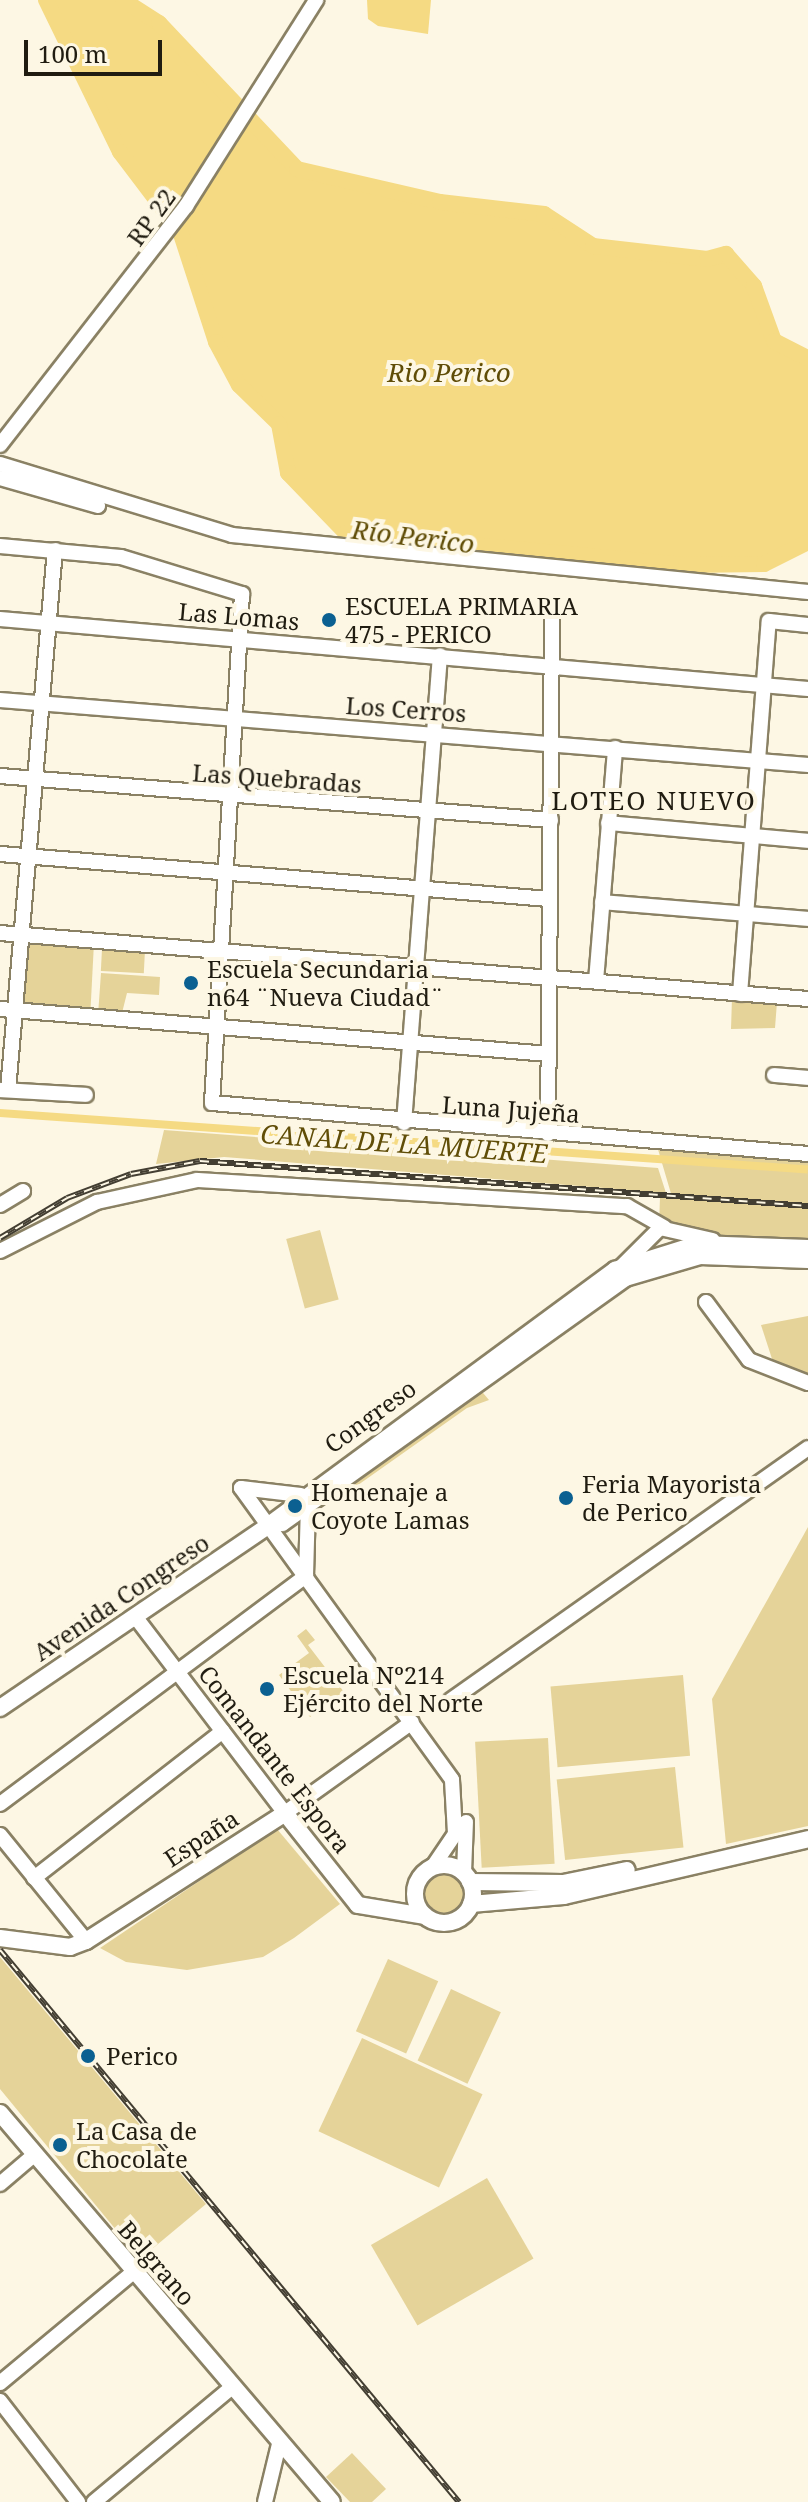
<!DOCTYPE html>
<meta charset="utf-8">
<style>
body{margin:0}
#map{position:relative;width:808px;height:2502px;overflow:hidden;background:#fdf7e4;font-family:"Noto Serif",serif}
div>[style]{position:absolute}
.green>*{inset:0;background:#e5d399;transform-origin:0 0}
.round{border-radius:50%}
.water>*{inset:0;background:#f5da83;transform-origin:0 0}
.river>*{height:16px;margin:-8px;padding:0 8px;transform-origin:8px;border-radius:8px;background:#f5da83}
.roads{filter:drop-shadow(2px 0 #8a8164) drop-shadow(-2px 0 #8a8164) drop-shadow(0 2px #8a8164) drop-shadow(0 -2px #8a8164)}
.minor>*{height:14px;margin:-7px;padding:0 7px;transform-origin:7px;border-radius:7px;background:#fff}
.major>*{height:16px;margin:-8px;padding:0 8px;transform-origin:8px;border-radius:8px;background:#fff}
.major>.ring{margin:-8px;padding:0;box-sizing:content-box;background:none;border:16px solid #fff;border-radius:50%}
.rail>*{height:6px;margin-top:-3px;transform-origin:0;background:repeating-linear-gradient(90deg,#fdf7e4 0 9px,#433e32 0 18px);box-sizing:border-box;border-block:2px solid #433e32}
.dots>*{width:22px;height:22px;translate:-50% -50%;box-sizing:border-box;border:4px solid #fdf7e4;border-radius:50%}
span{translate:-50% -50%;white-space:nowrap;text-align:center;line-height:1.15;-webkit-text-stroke:8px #fdf7e4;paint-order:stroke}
.street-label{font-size:24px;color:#201c11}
.poi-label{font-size:24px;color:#201c11}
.left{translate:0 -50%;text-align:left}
.water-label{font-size:26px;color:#604d07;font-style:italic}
.neighbourhood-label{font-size:26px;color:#201c11;letter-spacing:2px}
.scale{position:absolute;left:24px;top:40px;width:138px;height:36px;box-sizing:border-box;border:4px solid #201c11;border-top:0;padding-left:10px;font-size:24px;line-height:28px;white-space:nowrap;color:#201c11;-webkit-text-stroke:6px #fdf7e4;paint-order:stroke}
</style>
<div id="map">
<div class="green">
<div style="left:26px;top:941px;width:68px;height:71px;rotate:3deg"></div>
<div style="left:102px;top:949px;width:43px;height:22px;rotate:3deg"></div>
<div style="clip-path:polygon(101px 973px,160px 977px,159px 995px,127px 993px,121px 1017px,98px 1015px)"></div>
<div style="clip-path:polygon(732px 998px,777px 1002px,775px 1028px,731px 1029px)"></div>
<div style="clip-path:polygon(164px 1130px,658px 1168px,666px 1193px,224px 1157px,156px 1164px)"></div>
<div style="clip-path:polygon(657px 1146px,808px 1158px,808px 1246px,711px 1239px,659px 1226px,660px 1197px,672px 1197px)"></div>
<div style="left:320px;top:1230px;width:72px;height:35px;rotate:75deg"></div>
<div style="clip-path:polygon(808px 1316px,808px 1375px,774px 1365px,761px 1325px)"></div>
<div style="clip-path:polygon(478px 1387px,489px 1400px,467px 1408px,341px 1497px,337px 1492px)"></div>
<div style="clip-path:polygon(808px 1527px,808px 1826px,726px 1844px,712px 1699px)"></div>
<div style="clip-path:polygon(306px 1629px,315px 1640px,308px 1645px,344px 1692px,310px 1717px,279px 1675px,309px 1653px,297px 1636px)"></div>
<div style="left:683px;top:1675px;width:81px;height:133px;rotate:85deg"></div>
<div style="left:548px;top:1738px;width:126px;height:73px;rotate:87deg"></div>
<div style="left:675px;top:1767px;width:81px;height:119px;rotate:84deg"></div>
<div style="clip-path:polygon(277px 1829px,340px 1904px,294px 1938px,263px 1957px,187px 1970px,126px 1962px,100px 1948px)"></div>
<div class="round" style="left:420px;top:1870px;width:48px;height:48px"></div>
<div style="clip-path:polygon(0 1957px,206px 2204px,140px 2259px,0 2089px)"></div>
<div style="left:388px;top:1959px;width:55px;height:79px;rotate:24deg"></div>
<div style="left:451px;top:1989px;width:55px;height:79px;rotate:25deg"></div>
<div style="left:362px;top:2038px;width:133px;height:103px;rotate:25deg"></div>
<div style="left:487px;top:2178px;width:93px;height:134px;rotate:60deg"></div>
<div style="clip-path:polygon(352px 2453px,386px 2489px,372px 2502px,350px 2502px,326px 2477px)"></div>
</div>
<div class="water">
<div style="clip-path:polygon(46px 0,123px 0,159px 23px,297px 169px,440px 202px,544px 214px,593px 246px,707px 259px,726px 254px,754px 286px,774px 341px,808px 358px,808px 542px,764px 564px,686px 565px,346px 533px,288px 473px,279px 424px,239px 385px,216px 342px,180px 231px,120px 152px)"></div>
<div style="clip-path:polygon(367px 0,431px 0,428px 34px,378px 26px,368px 19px)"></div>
<div style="left:0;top:1109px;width:810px;height:8px;rotate:4deg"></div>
</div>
<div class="river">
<div style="left:46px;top:0;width:169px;rotate:64deg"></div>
<div style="left:120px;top:152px;width:99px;rotate:52.8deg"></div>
<div style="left:180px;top:231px;width:117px;rotate:72deg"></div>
<div style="left:216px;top:342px;width:49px;rotate:61.9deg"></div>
<div style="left:239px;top:385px;width:56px;rotate:44.3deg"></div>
<div style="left:279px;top:424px;width:50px;rotate:79.6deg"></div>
<div style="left:288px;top:473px;width:83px;rotate:46deg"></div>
<div style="left:346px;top:533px;width:342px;rotate:5.4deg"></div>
<div style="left:686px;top:565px;width:78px;rotate:-0.7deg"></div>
<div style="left:764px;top:564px;width:49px;rotate:-26.6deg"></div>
<div style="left:123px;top:0;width:43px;rotate:32.6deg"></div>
<div style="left:159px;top:23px;width:201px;rotate:46.6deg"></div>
<div style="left:297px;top:169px;width:147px;rotate:13deg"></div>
<div style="left:440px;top:202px;width:105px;rotate:6.6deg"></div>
<div style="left:544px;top:214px;width:59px;rotate:33.1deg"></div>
<div style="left:593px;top:246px;width:115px;rotate:6.5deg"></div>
<div style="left:707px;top:259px;width:20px;rotate:-15deg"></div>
<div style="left:726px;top:254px;width:43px;rotate:48.8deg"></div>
<div style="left:754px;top:286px;width:59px;rotate:70deg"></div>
<div style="left:774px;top:341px;width:38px;rotate:27deg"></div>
</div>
<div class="roads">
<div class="minor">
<div style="left:0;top:445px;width:303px;rotate:-52.1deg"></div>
<div style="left:186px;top:206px;width:244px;rotate:-57.7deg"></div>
<div style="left:0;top:464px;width:243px;rotate:17deg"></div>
<div style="left:232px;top:535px;width:579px;rotate:5.65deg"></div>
<div style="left:0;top:478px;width:102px;rotate:15.9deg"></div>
<div style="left:0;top:546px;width:121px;rotate:5.2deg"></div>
<div style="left:121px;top:557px;width:127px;rotate:17deg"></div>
<div style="left:242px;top:594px;width:510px;rotate:93.37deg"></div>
<div style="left:212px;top:1103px;width:598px;rotate:4.89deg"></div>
<div style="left:0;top:619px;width:811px;rotate:4.95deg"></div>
<div style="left:0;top:700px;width:811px;rotate:4.6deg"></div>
<div style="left:0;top:776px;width:553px;rotate:4.57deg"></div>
<div style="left:608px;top:823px;width:201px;rotate:5.1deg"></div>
<div style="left:0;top:854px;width:550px;rotate:4.69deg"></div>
<div style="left:602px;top:902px;width:207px;rotate:4.7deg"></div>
<div style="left:0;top:933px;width:811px;rotate:4.67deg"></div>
<div style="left:596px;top:981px;width:234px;rotate:-85.3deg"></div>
<div style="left:740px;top:994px;width:374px;rotate:-85.6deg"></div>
<div style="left:769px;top:621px;width:39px;rotate:6deg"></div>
<div style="left:0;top:1009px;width:550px;rotate:4.69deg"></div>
<div style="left:774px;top:1075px;width:34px;rotate:5deg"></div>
<div style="left:0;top:1090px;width:86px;rotate:3.3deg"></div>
<div style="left:8px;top:1090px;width:542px;rotate:-85.03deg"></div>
<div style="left:404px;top:1123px;width:469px;rotate:-85.6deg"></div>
<div style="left:548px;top:1134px;width:524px;rotate:-89.56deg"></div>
<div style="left:0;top:1205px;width:27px;rotate:-31deg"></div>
<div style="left:0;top:1251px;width:109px;rotate:-26.8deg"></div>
<div style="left:97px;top:1202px;width:102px;rotate:-12.4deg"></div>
<div style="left:197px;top:1180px;width:431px;rotate:3.5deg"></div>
<div style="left:627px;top:1206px;width:43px;rotate:29.6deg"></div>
<div style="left:621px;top:1267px;width:55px;rotate:-45deg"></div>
<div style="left:660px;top:1228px;width:54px;rotate:12.8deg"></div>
<div style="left:706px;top:1302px;width:72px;rotate:53.4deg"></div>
<div style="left:749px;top:1360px;width:63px;rotate:21.3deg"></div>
<div style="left:241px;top:1488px;width:360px;rotate:54.1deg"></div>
<div style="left:452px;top:1780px;width:54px;rotate:86.8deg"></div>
<div style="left:455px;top:1834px;width:41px;rotate:124.1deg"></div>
<div style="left:241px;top:1488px;width:60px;rotate:6.7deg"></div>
<div style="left:137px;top:1619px;width:244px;rotate:52.7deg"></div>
<div style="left:285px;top:1813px;width:156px;rotate:-35.6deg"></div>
<div style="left:451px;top:1700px;width:437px;rotate:-35.2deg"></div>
<div style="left:0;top:1804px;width:382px;rotate:-36.7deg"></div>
<div style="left:306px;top:1576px;width:71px;rotate:-88.4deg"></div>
<div style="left:0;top:1835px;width:136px;rotate:50.9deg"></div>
<div style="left:464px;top:1873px;width:51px;rotate:-87.8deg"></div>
<div style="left:34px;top:1878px;width:239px;rotate:-37.9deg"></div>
<div style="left:0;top:2184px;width:45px;rotate:-40.5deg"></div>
<div style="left:0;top:2383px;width:173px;rotate:-39.8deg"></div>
<div style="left:0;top:2401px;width:128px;rotate:52.3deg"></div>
<div style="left:94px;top:2502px;width:180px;rotate:-39.8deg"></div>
<div style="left:265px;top:2502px;width:60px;rotate:-76.4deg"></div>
</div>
<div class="major">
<div style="left:269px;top:1525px;width:13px;rotate:-9deg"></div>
<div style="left:282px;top:1523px;width:422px;rotate:-35.5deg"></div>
<div style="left:625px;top:1278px;width:78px;rotate:-16.3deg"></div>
<div style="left:700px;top:1256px;width:108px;rotate:2.1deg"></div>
<div style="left:0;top:1708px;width:325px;rotate:-34.2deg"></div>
<div style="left:269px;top:1525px;width:430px;rotate:-36.4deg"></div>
<div style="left:615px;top:1270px;width:87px;rotate:-17.4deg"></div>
<div style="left:698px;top:1244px;width:110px;rotate:2.1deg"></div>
<div class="ring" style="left:415px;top:1865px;width:42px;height:42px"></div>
<div style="left:470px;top:1882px;width:93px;rotate:0.6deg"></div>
<div style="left:563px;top:1883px;width:65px;rotate:-11.5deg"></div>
<div style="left:471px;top:1904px;width:93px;rotate:-4.9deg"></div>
<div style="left:564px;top:1896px;width:251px;rotate:-13.1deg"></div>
<div style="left:0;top:1938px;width:71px;rotate:7.3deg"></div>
<div style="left:70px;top:1947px;width:17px;rotate:-21deg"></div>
<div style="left:86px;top:1941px;width:237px;rotate:-32.7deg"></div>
<div style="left:285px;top:1813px;width:117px;rotate:51.6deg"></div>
<div style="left:358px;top:1905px;width:68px;rotate:9.3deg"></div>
<div style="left:0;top:2113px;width:511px;rotate:49.52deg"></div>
</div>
</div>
<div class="rail">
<div style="left:0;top:1238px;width:78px;rotate:-30.8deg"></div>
<div style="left:67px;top:1198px;width:68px;rotate:-20.6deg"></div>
<div style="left:131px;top:1174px;width:70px;rotate:-10.7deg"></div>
<div style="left:200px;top:1161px;width:610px;rotate:4.23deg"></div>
<div style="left:0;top:1950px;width:718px;rotate:50.26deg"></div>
</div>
<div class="dots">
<div style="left:329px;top:620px;background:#0b6091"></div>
<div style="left:191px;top:983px;background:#0b6091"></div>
<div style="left:566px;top:1498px;background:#0b6091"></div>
<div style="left:295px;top:1506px;background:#0b6091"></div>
<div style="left:267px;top:1689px;background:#0b6091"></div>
<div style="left:88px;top:2056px;background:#0b6091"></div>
<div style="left:60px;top:2145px;background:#0b6091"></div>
</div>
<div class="street-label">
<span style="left:151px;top:217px;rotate:-54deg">RP 22</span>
<span style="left:239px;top:616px;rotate:5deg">Las Lomas</span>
<span style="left:406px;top:709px;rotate:4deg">Los Cerros</span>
<span style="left:277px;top:778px;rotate:4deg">Las Quebradas</span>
<span style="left:511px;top:1109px;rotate:4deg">Luna Jujeña</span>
<span style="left:370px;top:1416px;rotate:-36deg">Congreso</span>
<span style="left:121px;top:1597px;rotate:-34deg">Avenida Congreso</span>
<span style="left:275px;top:1759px;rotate:52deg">Comandante Espora</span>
<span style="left:201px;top:1838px;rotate:-33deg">España</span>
<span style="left:157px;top:2263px;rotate:49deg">Belgrano</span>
</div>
<div class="poi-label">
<span class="left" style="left:345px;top:620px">ESCUELA PRIMARIA<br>475 - PERICO</span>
<span class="left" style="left:207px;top:983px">Escuela Secundaria<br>n64 ¨Nueva Ciudad¨</span>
<span class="left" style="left:582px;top:1498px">Feria Mayorista<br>de Perico</span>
<span class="left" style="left:311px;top:1506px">Homenaje a<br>Coyote Lamas</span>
<span class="left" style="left:283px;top:1689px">Escuela Nº214<br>Ejército del Norte</span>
<span class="left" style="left:106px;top:2056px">Perico</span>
<span class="left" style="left:76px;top:2145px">La Casa de<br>Chocolate</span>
</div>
<div class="water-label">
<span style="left:449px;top:373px">Rio Perico</span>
<span style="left:413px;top:537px;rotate:7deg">Río Perico</span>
<span style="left:404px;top:1144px;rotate:4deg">CANAL DE LA MUERTE</span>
</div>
<div class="neighbourhood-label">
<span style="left:654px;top:801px">LOTEO NUEVO</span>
</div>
<div class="scale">100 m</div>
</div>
